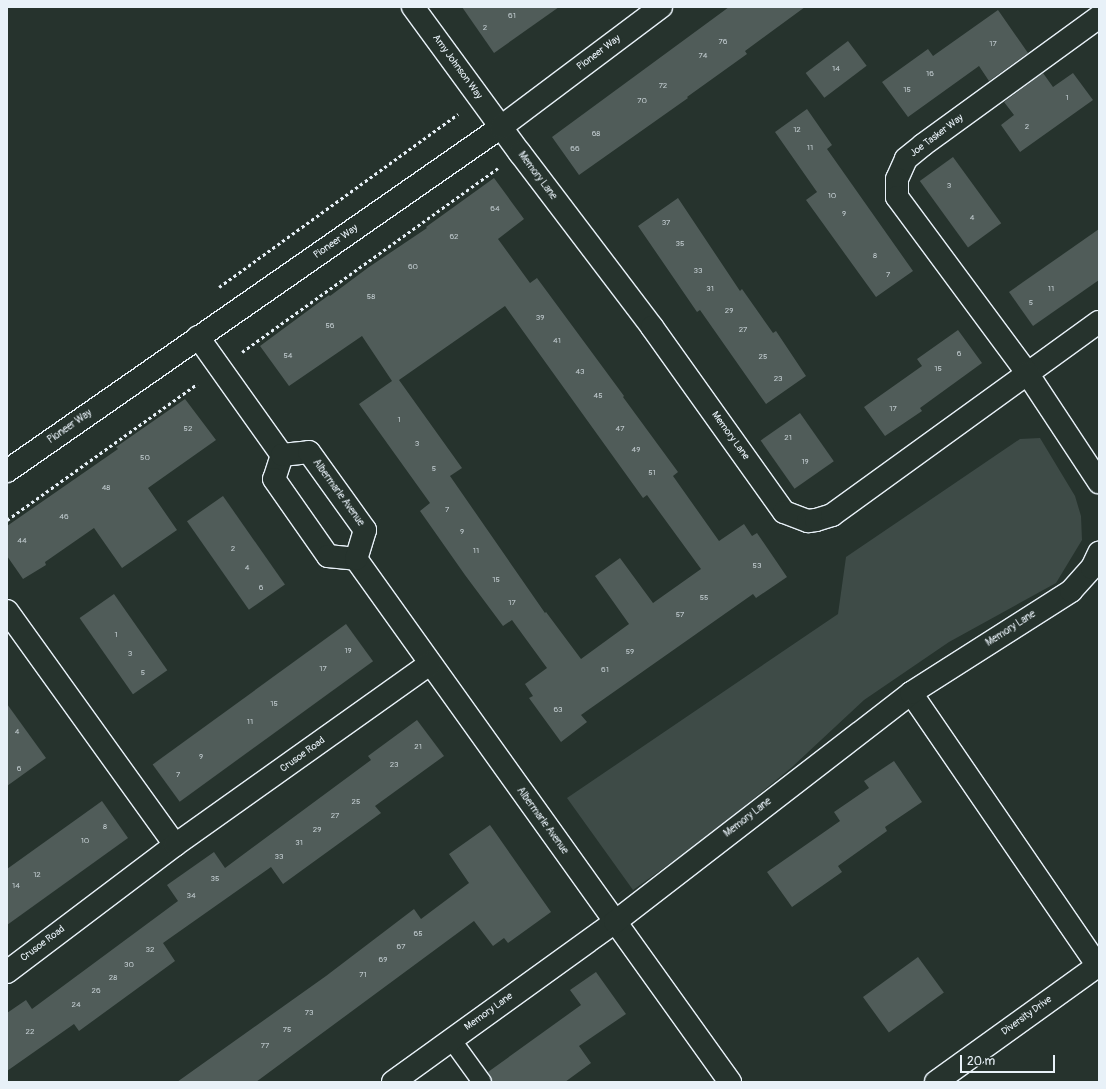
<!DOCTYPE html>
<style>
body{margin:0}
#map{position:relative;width:1106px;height:1089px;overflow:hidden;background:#26332d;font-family:Pangolin,sans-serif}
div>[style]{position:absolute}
.green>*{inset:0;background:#3e4b47}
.building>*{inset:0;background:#505c59;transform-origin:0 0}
.path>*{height:2.5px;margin-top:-1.25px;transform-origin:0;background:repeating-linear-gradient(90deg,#e8f1f8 0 3px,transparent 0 6px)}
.roads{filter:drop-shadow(1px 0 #e8f1f8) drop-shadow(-1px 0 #e8f1f8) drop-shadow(0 1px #e8f1f8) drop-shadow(0 -1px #e8f1f8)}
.service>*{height:18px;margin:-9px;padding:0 9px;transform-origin:9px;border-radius:9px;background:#26332d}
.minor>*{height:22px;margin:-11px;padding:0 11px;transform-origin:11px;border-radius:11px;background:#26332d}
.tertiary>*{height:22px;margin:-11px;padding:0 11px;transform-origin:11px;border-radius:11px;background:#26332d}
span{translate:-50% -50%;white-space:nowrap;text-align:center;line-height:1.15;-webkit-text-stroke:3.5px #26332d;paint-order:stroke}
.number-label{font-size:8px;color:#c2ccd0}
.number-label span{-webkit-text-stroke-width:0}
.street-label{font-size:10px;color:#e8f1f8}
.frame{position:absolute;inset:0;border:8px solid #e8f1f8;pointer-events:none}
.scale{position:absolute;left:960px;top:1055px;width:95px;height:18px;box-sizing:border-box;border:2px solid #e8f1f8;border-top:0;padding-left:5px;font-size:12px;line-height:14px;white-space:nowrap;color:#e8f1f8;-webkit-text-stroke:3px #26332d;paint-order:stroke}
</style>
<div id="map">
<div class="green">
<div style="clip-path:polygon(1040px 438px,1075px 496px,1081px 516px,1082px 540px,1056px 583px,949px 642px,864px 700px,791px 768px,707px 837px,633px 890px,567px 798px,838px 614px,846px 557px,1020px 439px)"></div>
</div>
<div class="building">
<div style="clip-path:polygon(462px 7px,559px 7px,494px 53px)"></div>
<div style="clip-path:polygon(729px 7px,805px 7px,745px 51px,747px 54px,687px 97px,688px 98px,579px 175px,552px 137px)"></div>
<div style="clip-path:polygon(998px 10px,1028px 53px,989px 81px,979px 66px,908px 117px,882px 82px,928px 49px,933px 56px)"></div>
<div style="left:848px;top:41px;width:31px;height:53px;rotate:53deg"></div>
<div style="clip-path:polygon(1043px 73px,1053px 87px,1073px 73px,1093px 100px,1020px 152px,1001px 125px,1014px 115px,1004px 102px)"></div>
<div style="clip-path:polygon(807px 109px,832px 145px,827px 149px,913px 271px,876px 297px,806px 200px,817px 192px,775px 132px)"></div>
<div style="left:953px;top:157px;width:82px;height:41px;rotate:54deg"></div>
<div style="clip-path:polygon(evenodd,494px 178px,524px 219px,498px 239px,530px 283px,537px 278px,624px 396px,623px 397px,678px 472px,673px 476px,719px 541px,744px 524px,752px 536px,757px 533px,787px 577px,756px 598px,753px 594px,581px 715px,587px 722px,561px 742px,529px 698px,533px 696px,525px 684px,547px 668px,512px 620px,503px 626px,465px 575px,420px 511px,430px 503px,359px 404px,392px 381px,362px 336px,289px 386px,260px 346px,329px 295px,330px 296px,369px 267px,427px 228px,426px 227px,494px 178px,505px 306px,643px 498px,647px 495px,701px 569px,653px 603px,620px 558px,595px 576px,629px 624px,581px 659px,546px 612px,545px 613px,450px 476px,462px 468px,399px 380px,505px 306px)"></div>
<div style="clip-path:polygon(678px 198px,740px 291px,742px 289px,773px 333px,776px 331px,806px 376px,766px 404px,700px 310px,697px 312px,638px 226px)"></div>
<div style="clip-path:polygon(1099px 229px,1099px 280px,1033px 326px,1009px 292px)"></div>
<div style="clip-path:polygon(958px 330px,982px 363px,920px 408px,922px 411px,885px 436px,864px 407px,922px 366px,917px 359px)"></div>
<div style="clip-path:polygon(185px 399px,216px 440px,148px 488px,177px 530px,122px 568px,94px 528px,45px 562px,46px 565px,23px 579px,7px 556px,7px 526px,118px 449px,116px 447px)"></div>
<div style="left:800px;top:413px;width:59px;height:48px;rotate:55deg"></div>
<div style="left:223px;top:496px;width:108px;height:44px;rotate:55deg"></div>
<div style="left:114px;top:594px;width:93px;height:42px;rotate:55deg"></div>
<div style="left:346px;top:624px;width:46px;height:239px;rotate:54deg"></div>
<div style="clip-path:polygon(7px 704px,46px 758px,7px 786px)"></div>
<div style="clip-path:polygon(417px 720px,444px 756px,375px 806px,381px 813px,283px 884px,271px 867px,163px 943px,175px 961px,79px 1031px,74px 1024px,7px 1071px,7px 1013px,26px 1000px,32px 1009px,178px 901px,167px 885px,214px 852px,225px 868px,371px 760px,368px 756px)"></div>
<div style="clip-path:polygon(894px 761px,922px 802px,885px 827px,887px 831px,838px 866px,842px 872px,792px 907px,767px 872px,840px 821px,834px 812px,869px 788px,864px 781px)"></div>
<div style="clip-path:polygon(102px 801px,128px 838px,7px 925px,7px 869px)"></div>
<div style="clip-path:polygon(490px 825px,551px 912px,508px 943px,504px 938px,493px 946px,474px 921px,256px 1082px,177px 1082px,326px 976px,414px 909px,421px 919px,469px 883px,449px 854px)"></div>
<div style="left:918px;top:957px;width:44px;height:68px;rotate:54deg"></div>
<div style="clip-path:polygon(596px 972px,626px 1014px,579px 1046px,591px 1063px,565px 1082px,492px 1082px,488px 1072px,581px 1005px,570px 990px)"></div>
</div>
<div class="path">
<div style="left:219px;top:287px;width:295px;rotate:-35.9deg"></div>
<div style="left:242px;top:352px;width:315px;rotate:-35.7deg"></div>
<div style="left:7px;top:520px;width:234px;rotate:-35.6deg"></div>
</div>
<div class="roads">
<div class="service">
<div style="left:451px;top:1039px;width:53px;rotate:54.2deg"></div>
</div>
<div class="minor">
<div style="left:413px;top:7px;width:181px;rotate:53.8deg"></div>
<div style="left:520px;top:153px;width:218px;rotate:52.8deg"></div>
<div style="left:652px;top:327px;width:227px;rotate:54.5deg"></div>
<div style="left:784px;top:512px;width:26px;rotate:21deg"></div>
<div style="left:808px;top:521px;width:8px;rotate:-7deg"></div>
<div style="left:816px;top:520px;width:17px;rotate:-17deg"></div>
<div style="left:832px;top:515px;width:329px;rotate:-35.9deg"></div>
<div style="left:1099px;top:17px;width:218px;rotate:144deg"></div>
<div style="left:923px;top:145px;width:22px;rotate:141deg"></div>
<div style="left:906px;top:159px;width:22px;rotate:114deg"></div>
<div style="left:897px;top:179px;width:18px;rotate:90deg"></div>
<div style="left:897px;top:197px;width:219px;rotate:53.5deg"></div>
<div style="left:1027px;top:373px;width:131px;rotate:56.6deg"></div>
<div style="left:198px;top:337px;width:145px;rotate:54.6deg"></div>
<div style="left:282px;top:455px;width:25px;rotate:108deg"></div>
<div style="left:274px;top:479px;width:94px;rotate:55deg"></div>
<div style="left:328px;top:556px;width:28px;rotate:6deg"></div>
<div style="left:356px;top:559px;width:643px;rotate:54.43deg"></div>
<div style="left:282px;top:455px;width:27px;rotate:-6deg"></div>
<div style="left:309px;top:452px;width:96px;rotate:54.3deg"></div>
<div style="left:365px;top:530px;width:30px;rotate:107deg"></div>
<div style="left:7px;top:611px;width:288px;rotate:54.3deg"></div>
<div style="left:911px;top:693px;width:331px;rotate:55.6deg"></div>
<div style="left:7px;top:972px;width:211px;rotate:-37.1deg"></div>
<div style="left:175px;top:845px;width:313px;rotate:-35.4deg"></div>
<div style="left:393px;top:1082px;width:274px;rotate:-35.8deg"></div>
<div style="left:615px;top:922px;width:374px;rotate:-37.7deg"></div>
<div style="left:911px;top:693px;width:190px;rotate:-32.5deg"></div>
<div style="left:1071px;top:591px;width:31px;rotate:-48deg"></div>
<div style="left:1092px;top:568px;width:17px;rotate:-65deg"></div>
<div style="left:936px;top:1082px;width:201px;rotate:-35.7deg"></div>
</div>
<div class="tertiary">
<div style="left:7px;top:471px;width:602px;rotate:-34.85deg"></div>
<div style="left:501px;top:127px;width:200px;rotate:-36.9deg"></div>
</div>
</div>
<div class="number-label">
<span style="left:512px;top:16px">61</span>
<span style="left:485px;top:28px">2</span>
<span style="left:723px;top:42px">76</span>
<span style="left:993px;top:44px">17</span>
<span style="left:703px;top:56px">74</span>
<span style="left:836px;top:69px">14</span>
<span style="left:930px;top:74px">16</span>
<span style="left:663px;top:86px">72</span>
<span style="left:907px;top:90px">15</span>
<span style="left:1067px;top:98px">1</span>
<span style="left:642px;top:101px">70</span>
<span style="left:1027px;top:127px">2</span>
<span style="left:797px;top:130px">12</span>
<span style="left:596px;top:134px">68</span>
<span style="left:810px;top:148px">11</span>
<span style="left:575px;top:149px">66</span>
<span style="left:949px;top:186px">3</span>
<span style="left:832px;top:196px">10</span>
<span style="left:495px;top:209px">64</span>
<span style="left:844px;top:214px">9</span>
<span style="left:972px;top:218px">4</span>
<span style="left:666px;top:223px">37</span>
<span style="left:454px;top:237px">62</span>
<span style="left:680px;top:244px">35</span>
<span style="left:875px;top:256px">8</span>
<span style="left:413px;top:267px">60</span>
<span style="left:698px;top:271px">33</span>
<span style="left:888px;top:275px">7</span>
<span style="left:710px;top:289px">31</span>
<span style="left:1051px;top:289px">11</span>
<span style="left:371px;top:297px">58</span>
<span style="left:1031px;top:303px">5</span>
<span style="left:729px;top:311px">29</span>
<span style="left:540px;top:318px">39</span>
<span style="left:330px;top:326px">56</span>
<span style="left:743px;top:330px">27</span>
<span style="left:557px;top:341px">41</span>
<span style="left:959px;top:354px">6</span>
<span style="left:288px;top:356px">54</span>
<span style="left:763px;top:357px">25</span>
<span style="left:938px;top:369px">15</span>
<span style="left:580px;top:372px">43</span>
<span style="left:778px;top:379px">23</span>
<span style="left:598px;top:396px">45</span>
<span style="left:893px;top:409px">17</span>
<span style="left:399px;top:420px">1</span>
<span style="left:188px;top:429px">52</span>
<span style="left:620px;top:429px">47</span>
<span style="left:788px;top:438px">21</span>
<span style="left:417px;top:444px">3</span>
<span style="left:636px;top:450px">49</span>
<span style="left:145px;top:458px">50</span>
<span style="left:805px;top:462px">19</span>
<span style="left:434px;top:469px">5</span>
<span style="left:652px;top:473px">51</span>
<span style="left:106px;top:488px">48</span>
<span style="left:447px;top:510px">7</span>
<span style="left:64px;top:517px">46</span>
<span style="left:462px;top:532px">9</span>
<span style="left:22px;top:541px">44</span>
<span style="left:233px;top:549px">2</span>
<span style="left:476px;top:551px">11</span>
<span style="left:757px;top:566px">53</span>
<span style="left:247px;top:568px">4</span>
<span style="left:496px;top:580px">15</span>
<span style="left:261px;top:588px">6</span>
<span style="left:704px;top:598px">55</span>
<span style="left:512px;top:603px">17</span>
<span style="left:680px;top:615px">57</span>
<span style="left:116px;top:635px">1</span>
<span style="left:348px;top:651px">19</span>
<span style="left:630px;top:652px">59</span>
<span style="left:130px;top:654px">3</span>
<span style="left:323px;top:669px">17</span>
<span style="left:605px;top:670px">61</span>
<span style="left:143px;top:673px">5</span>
<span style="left:274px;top:704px">15</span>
<span style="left:558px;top:710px">63</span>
<span style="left:250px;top:722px">11</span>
<span style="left:17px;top:732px">4</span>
<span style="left:418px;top:747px">21</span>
<span style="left:201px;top:757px">9</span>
<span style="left:394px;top:765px">23</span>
<span style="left:19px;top:769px">6</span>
<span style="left:178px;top:775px">7</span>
<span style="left:356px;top:802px">25</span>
<span style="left:335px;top:816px">27</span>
<span style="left:105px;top:827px">8</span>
<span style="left:317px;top:830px">29</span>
<span style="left:85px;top:841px">10</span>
<span style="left:299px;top:843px">31</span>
<span style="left:279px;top:857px">33</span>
<span style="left:37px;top:875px">12</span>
<span style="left:215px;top:879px">35</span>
<span style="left:16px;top:886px">14</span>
<span style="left:191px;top:896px">34</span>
<span style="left:418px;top:934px">65</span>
<span style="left:401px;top:947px">67</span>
<span style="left:150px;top:950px">32</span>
<span style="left:383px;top:960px">69</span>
<span style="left:129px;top:965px">30</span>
<span style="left:363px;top:975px">71</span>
<span style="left:113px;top:978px">28</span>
<span style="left:96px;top:991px">26</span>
<span style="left:76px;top:1005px">24</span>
<span style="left:309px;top:1013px">73</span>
<span style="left:287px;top:1030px">75</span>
<span style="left:30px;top:1032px">22</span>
<span style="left:265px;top:1046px">77</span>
</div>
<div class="street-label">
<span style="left:599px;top:53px;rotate:-37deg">Pioneer Way</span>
<span style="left:457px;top:67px;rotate:54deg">Amy Johnson Way</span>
<span style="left:937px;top:136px;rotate:-37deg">Joe Tasker Way</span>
<span style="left:537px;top:176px;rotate:53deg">Memory Lane</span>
<span style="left:336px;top:242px;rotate:-35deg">Pioneer Way</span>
<span style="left:70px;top:427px;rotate:-35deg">Pioneer Way</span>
<span style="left:730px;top:436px;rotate:54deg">Memory Lane</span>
<span style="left:338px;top:493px;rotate:54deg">Albermarle Avenue</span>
<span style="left:1011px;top:629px;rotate:-33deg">Memory Lane</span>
<span style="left:303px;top:755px;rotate:-36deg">Crusoe Road</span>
<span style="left:748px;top:818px;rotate:-38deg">Memory Lane</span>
<span style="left:542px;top:821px;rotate:54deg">Albermarle Avenue</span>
<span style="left:43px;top:944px;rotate:-37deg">Crusoe Road</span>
<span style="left:489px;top:1012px;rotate:-36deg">Memory Lane</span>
<span style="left:1027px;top:1016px;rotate:-36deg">Diversity Drive</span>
</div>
<div class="frame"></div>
<div class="scale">20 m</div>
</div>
